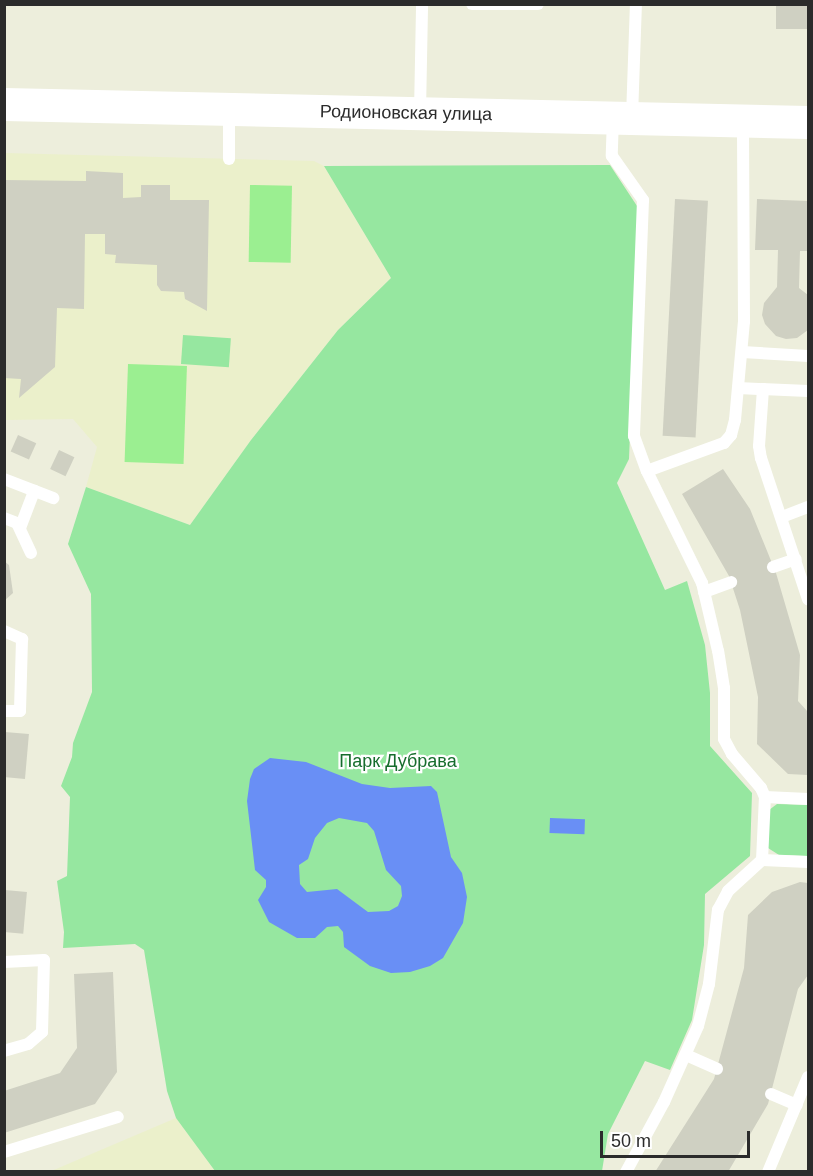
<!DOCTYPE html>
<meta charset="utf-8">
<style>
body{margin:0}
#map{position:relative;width:813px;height:1176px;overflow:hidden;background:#edeedc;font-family:Arial,sans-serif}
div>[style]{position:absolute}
.education>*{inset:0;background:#ebf0cb}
.green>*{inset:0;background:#96e7a0;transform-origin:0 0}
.pitch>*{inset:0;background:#9bef91;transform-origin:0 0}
.water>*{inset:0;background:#698ff5;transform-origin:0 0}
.building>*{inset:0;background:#cfd0c2;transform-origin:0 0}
.lane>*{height:12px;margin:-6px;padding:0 6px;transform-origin:6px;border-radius:6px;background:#fff}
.secondary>*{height:33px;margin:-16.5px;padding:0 16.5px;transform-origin:16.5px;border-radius:16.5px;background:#fff}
span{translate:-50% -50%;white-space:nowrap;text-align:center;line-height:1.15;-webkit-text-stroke:4.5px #fff;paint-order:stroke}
.street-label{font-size:18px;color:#2b2b2b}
.park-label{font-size:18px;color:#166d2d}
.frame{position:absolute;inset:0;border:6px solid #2b2b2b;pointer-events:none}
.scale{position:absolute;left:600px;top:1131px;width:150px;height:27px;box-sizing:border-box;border:3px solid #2b2b2b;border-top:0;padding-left:8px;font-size:18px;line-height:21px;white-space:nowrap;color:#2b2b2b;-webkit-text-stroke:4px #fff;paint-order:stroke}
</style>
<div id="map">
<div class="education">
<div style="clip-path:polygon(5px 153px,314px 161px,324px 166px,391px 278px,338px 330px,251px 440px,190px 525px,86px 487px,97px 447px,73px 419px,5px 420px)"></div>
<div style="clip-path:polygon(176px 1118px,215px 1171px,49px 1172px)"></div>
</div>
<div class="green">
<div style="clip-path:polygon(610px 165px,639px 209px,629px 459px,617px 483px,665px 590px,687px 581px,705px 645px,710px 693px,710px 746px,752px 793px,750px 856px,705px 894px,704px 945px,692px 1020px,670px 1070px,645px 1061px,608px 1134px,602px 1171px,215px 1171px,176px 1118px,167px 1091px,144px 950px,135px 944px,63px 948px,64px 932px,57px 881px,67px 876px,70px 797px,61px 786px,72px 757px,73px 743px,92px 692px,91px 594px,68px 544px,86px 487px,190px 525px,251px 440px,338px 330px,391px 278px,324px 166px)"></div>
<div style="left:183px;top:335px;width:48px;height:29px;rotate:4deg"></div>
<div style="clip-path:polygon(777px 804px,808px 805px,808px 856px,779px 855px,768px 848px,769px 810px)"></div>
</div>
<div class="pitch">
<div style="left:250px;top:185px;width:42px;height:77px;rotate:1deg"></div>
<div style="left:128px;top:364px;width:59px;height:98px;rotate:2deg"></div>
</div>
<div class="water">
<div style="clip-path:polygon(evenodd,270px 758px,306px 762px,362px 784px,390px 788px,431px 786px,437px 792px,451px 857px,462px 873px,467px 897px,463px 923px,443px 958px,430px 966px,410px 972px,391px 973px,370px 966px,344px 947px,343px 932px,338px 926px,327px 927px,315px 938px,297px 938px,269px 922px,258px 900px,266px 887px,266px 880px,255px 870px,247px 801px,250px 779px,254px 769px,270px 758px,339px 818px,367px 823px,374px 831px,386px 870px,401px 886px,402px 896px,398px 906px,389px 911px,368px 912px,337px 889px,307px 892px,300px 884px,299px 865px,308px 859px,315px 838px,327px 823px,339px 818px)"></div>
<div style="left:550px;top:818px;width:35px;height:15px;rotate:2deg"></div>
</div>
<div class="building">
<div style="left:776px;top:4px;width:32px;height:25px"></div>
<div style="clip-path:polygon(86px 171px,123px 173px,123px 198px,141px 197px,141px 185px,170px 185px,170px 200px,209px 200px,207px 311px,185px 299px,184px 292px,161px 291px,157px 285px,157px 265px,115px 263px,116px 255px,105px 254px,105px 234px,85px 234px,84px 309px,57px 308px,55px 367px,19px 398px,21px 379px,4px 378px,4px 180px,86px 181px)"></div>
<div style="left:675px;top:199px;width:33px;height:237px;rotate:3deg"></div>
<div style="clip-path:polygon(757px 199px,808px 201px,808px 251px,800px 251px,799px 288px,808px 295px,808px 330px,797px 338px,786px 339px,776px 336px,765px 324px,762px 315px,764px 303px,777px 287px,778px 250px,755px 250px)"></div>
<div style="left:18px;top:435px;width:20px;height:18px;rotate:24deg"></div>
<div style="left:59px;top:450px;width:17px;height:21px;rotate:25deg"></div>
<div style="clip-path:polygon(723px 469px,750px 509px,776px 573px,800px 655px,798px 701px,808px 712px,808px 775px,788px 774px,757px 744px,758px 697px,740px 610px,729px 576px,682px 494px)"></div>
<div style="clip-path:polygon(4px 561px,9px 565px,13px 593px,4px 601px)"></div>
<div style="left:5px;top:732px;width:24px;height:45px;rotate:5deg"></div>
<div style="clip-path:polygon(800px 882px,808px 883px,808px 975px,798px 989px,768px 1104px,728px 1172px,655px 1172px,714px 1079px,744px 968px,748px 915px,772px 892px)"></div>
<div style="left:5px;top:890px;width:22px;height:42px;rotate:5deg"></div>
<div style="clip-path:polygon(113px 972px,117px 1072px,95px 1104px,4px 1133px,4px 1091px,60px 1073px,77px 1048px,74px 974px)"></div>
</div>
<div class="lane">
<div style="left:472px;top:4px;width:66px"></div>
<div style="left:229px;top:110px;width:49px;rotate:90deg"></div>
<div style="left:420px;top:112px;width:108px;rotate:-88.9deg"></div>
<div style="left:632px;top:117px;width:113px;rotate:-88deg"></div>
<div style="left:613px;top:118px;width:38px;rotate:92deg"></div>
<div style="left:612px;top:156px;width:54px;rotate:54.8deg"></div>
<div style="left:643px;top:200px;width:236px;rotate:92.2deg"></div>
<div style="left:634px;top:436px;width:37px;rotate:70deg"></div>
<div style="left:742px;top:352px;width:66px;rotate:3.5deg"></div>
<div style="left:738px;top:388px;width:70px;rotate:2.5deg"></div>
<div style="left:763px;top:389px;width:57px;rotate:94deg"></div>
<div style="left:759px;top:446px;width:12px;rotate:81deg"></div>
<div style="left:761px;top:458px;width:149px;rotate:71.6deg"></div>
<div style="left:4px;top:479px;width:53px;rotate:21.2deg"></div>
<div style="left:782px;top:517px;width:28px;rotate:-21deg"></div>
<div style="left:4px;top:518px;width:14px;rotate:21deg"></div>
<div style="left:17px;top:523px;width:33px;rotate:65deg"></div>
<div style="left:20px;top:528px;width:40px;rotate:-69deg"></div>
<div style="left:773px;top:567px;width:24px;rotate:-19deg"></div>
<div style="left:704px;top:592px;width:29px;rotate:-20deg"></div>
<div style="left:4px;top:631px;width:20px;rotate:24deg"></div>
<div style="left:22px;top:639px;width:72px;rotate:91.6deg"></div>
<div style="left:20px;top:711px;width:16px;rotate:180deg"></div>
<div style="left:765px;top:797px;width:43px;rotate:2.7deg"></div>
<div style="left:762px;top:860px;width:46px;rotate:2.5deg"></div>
<div style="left:4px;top:962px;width:40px;rotate:-2.9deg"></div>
<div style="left:44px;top:960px;width:72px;rotate:91.6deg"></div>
<div style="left:42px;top:1032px;width:18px;rotate:139deg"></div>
<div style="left:28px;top:1044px;width:25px;rotate:164deg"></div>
<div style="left:686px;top:1055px;width:34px;rotate:24deg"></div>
<div style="left:771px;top:1094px;width:28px;rotate:23deg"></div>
<div style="left:4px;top:1152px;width:119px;rotate:-17.1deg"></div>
<div style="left:626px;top:1172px;width:80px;rotate:-61.5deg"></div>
<div style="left:664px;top:1102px;width:83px;rotate:-65.9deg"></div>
<div style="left:698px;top:1026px;width:43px;rotate:-75.3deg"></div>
<div style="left:709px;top:984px;width:75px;rotate:-83.1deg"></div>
<div style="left:718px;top:910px;width:21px;rotate:-62deg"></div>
<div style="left:728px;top:891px;width:46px;rotate:-42.4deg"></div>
<div style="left:762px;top:860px;width:63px;rotate:-87.3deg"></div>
<div style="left:765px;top:797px;width:10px;rotate:-114deg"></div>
<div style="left:761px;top:788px;width:45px;rotate:-130.5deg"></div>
<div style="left:732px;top:754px;width:17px;rotate:-118deg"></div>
<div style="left:724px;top:739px;width:51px;rotate:-90deg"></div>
<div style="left:724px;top:688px;width:37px;rotate:-99deg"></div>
<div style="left:718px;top:651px;width:70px;rotate:-103.2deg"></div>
<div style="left:702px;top:583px;width:125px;rotate:-116.2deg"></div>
<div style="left:647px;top:471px;width:82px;rotate:-20deg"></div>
<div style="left:724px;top:443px;width:11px;rotate:-49deg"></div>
<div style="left:731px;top:435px;width:16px;rotate:-75deg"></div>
<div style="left:735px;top:420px;width:98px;rotate:-84.8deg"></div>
<div style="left:744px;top:322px;width:200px;rotate:-90.3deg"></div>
<div style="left:768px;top:1172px;width:103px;rotate:-67.2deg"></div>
</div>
<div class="secondary">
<div style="left:4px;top:104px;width:804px;rotate:1.28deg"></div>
</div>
<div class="street-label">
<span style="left:406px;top:113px;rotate:1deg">Родионовская улица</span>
</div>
<div class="park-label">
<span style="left:398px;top:761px">Парк Дубрава</span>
</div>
<div class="frame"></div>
<div class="scale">50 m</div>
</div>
